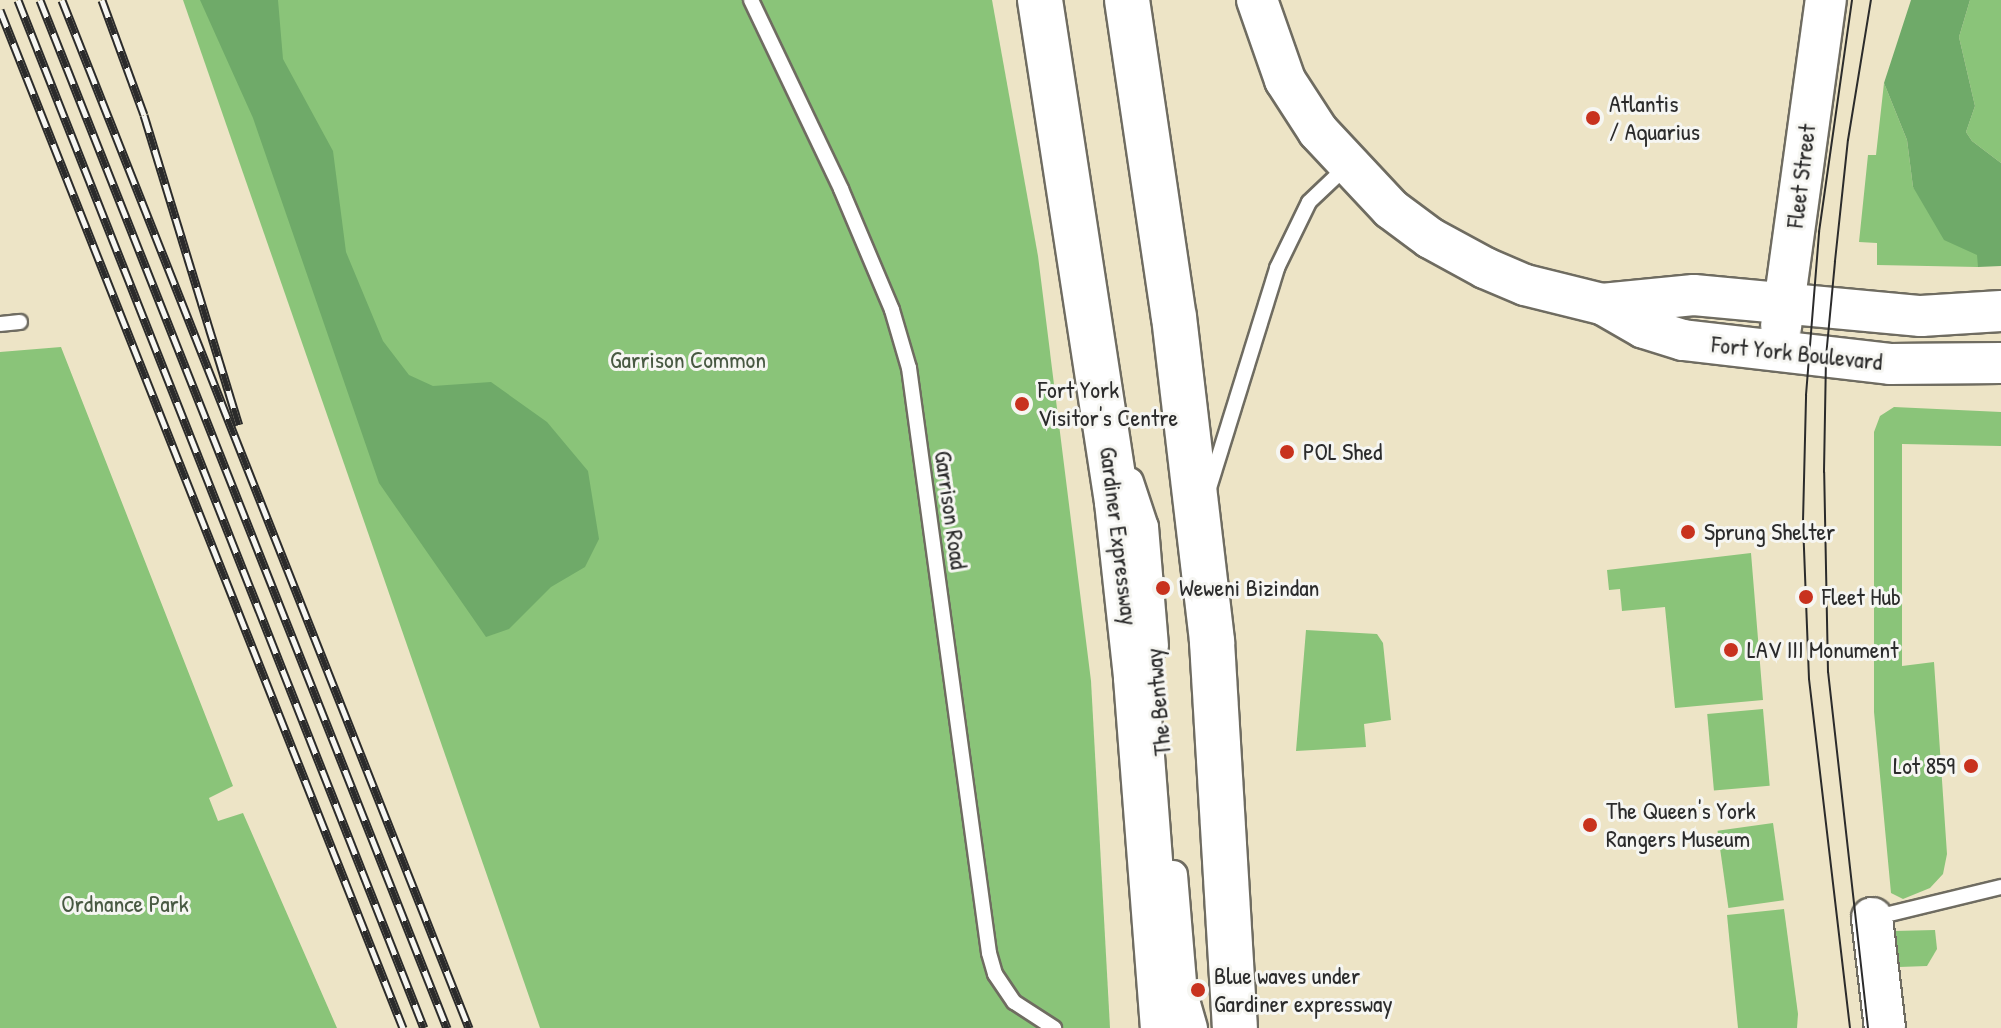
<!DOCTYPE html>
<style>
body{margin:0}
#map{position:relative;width:2001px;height:1028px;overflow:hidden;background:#ede4c6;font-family:"Patrick Hand",sans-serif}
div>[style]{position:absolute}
.green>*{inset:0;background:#8ac479;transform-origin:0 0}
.forest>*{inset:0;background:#6faa69}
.roads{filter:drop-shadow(2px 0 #6f6c61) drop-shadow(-2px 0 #6f6c61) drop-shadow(0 2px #6f6c61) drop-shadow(0 -2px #6f6c61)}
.lane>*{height:14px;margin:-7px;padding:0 7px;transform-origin:7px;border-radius:7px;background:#fff}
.street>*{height:28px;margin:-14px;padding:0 14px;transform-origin:14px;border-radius:14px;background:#fff}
.secondary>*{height:40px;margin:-20px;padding:0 20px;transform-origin:20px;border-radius:20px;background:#fff}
.highway>*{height:44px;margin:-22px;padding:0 22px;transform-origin:22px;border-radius:22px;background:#fff}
.tram>*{height:2px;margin:-1px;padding:0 1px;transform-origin:1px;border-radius:1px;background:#2b2b2b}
.rail>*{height:9px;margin-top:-4.5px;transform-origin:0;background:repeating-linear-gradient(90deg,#f6f6f2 0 18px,#2b2b2b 0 36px);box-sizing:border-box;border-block:2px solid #2b2b2b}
.dots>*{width:22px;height:22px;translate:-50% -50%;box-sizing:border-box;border:4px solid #f6f6f2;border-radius:50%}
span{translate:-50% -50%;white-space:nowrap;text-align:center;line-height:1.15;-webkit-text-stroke:6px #f6f6f2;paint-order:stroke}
.poi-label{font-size:24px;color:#2b2b2b}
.left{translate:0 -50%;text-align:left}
.right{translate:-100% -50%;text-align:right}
.street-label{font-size:24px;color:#2b2b2b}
.park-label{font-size:24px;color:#485942}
</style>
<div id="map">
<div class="green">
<div style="clip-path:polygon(183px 0,992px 0,1038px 256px,1091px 681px,1110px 1028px,540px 1028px)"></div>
<div style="clip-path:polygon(1970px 0,2001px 0,2001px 163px,1972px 141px,1966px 132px,1975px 106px,1959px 37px)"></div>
<div style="clip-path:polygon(1884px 83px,1907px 140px,1913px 187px,1978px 255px,1978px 267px,1877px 265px,1877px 243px,1859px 242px,1868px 155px,1876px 155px)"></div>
<div style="clip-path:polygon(61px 347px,233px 786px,209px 798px,218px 821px,243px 813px,337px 1028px,0 1028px,0 352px)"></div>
<div style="clip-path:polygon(1894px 407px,2001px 412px,2001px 446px,1902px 444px,1902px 666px,1934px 662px,1947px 854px,1943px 874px,1930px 888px,1903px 899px,1891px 893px,1874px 712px,1874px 432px,1880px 416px)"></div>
<div style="clip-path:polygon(1751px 553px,1763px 700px,1675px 708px,1665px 607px,1622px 611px,1620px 589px,1609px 590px,1607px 570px)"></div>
<div style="clip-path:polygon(1306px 630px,1377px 634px,1383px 643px,1391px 720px,1364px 724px,1366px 747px,1296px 751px)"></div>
<div style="left:1763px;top:709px;width:77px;height:56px;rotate:85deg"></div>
<div style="left:1773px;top:823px;width:78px;height:56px;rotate:82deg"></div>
<div style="clip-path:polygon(1784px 909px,1798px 1014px,1797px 1028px,1738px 1028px,1727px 915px)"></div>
<div style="clip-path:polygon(1935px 930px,1937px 949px,1927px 966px,1899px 967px,1894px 931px)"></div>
</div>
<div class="forest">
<div style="clip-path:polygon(200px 0,278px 0,283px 59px,333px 151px,346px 252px,383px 341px,409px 375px,433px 386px,491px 382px,547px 422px,588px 471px,599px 539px,585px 567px,551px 587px,509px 629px,486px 637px,379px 483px,253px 118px)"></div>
<div style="clip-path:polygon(1911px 0,1970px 0,1959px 37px,1975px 106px,1966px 132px,1972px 141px,2001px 163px,2001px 266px,1978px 267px,1977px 255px,1944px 240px,1913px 187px,1907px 140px,1884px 83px)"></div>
</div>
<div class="roads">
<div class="lane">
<div style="left:751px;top:0;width:209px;rotate:64.5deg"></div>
<div style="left:841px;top:189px;width:131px;rotate:67.1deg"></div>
<div style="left:892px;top:310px;width:60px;rotate:73.7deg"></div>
<div style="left:909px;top:368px;width:590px;rotate:82.21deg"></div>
<div style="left:989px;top:953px;width:22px;rotate:74deg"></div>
<div style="left:995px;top:974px;width:34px;rotate:56deg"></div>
<div style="left:1014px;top:1002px;width:48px;rotate:33deg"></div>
<div style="left:0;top:324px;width:20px;rotate:-6deg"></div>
<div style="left:1210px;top:485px;width:227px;rotate:-72.8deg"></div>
<div style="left:1277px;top:268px;width:73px;rotate:-64.1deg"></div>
<div style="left:1309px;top:202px;width:54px;rotate:-43.5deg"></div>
<div style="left:1873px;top:918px;width:132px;rotate:-13.6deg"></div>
</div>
<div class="street">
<div style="left:1129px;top:482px;width:47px;rotate:71.6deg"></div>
<div style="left:1144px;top:527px;width:119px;rotate:85.2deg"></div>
<div style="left:1173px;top:875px;width:118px;rotate:85.2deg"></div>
<div style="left:1183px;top:993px;width:36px;rotate:74deg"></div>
</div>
<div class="secondary">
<div style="left:1257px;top:0;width:85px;rotate:70.7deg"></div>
<div style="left:1285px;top:80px;width:61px;rotate:57.1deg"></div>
<div style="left:1318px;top:131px;width:107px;rotate:46.9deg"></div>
<div style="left:1391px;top:209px;width:49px;rotate:36.6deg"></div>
<div style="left:1430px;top:238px;width:63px;rotate:28.6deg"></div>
<div style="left:1485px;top:268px;width:43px;rotate:23deg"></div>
<div style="left:1525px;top:285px;width:79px;rotate:13.9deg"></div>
<div style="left:1602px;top:304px;width:48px;rotate:29.7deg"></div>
<div style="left:1644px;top:328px;width:41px;rotate:17.1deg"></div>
<div style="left:1683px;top:340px;width:208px;rotate:6.6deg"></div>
<div style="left:1890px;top:364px;width:111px;rotate:-0.5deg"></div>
<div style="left:1602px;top:304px;width:92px;rotate:-5.6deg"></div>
<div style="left:1694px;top:295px;width:228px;rotate:5.3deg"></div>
<div style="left:1921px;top:316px;width:80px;rotate:-3.6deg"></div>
<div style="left:1781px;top:327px;width:330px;rotate:-82.2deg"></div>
<div style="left:1872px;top:918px;width:111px;rotate:83.3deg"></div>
</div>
<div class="highway">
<div style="left:1040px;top:0;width:508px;rotate:81.28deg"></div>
<div style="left:1117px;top:502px;width:177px;rotate:83.8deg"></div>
<div style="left:1136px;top:678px;width:351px;rotate:85.6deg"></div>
<div style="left:1127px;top:0;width:320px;rotate:81.6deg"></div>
<div style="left:1174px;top:317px;width:327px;rotate:83.3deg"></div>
<div style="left:1212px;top:642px;width:387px;rotate:86.6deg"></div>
</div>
</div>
<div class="tram">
<div style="left:1850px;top:1028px;width:351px;rotate:-96.7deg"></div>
<div style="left:1809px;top:679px;width:158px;rotate:-92.2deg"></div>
<div style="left:1803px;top:521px;width:126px;rotate:-88.6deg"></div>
<div style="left:1806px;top:395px;width:164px;rotate:-85.4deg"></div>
<div style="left:1819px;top:232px;width:234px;rotate:-81.9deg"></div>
<div style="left:1868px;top:1028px;width:358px;rotate:-96.4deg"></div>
<div style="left:1828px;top:672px;width:200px;rotate:-91.1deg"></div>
<div style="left:1824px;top:472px;width:115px;rotate:-89deg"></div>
<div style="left:1826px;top:357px;width:96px;rotate:-84.6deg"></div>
<div style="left:1835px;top:261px;width:122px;rotate:-83.9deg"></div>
<div style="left:1848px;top:140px;width:142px;rotate:-80.7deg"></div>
</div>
<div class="rail">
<div style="left:18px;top:0;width:1105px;rotate:68.45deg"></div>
<div style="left:40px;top:0;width:1106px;rotate:68.4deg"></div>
<div style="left:62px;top:0;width:1106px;rotate:68.4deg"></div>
<div style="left:102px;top:0;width:122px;rotate:69.9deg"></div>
<div style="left:144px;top:115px;width:324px;rotate:73deg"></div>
<div style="left:0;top:10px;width:1095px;rotate:68.4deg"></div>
</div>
<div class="dots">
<div style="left:1593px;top:118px;background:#c8321e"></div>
<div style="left:1022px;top:404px;background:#c8321e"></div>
<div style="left:1287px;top:452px;background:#c8321e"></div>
<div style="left:1688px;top:532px;background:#c8321e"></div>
<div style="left:1163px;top:588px;background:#c8321e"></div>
<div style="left:1806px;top:597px;background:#c8321e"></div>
<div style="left:1731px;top:650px;background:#c8321e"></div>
<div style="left:1971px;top:766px;background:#c8321e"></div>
<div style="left:1590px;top:825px;background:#c8321e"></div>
<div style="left:1198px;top:990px;background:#c8321e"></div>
</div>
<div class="poi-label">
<span class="left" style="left:1609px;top:118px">Atlantis<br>/ Aquarius</span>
<span class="left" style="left:1038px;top:404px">Fort York<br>Visitor's Centre</span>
<span class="left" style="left:1303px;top:452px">POL Shed</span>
<span class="left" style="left:1704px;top:532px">Sprung Shelter</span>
<span class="left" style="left:1179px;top:588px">Weweni Bizindan</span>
<span class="left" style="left:1822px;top:597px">Fleet Hub</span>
<span class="left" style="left:1747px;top:650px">LAV III Monument</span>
<span class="right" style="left:1955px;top:766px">Lot 859</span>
<span class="left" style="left:1606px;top:825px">The Queen's York<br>Rangers Museum</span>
<span class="left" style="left:1214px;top:990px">Blue waves under<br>Gardiner expressway</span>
</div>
<div class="street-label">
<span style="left:1801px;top:176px;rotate:-83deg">Fleet Street</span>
<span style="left:1797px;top:353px;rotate:6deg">Fort York Boulevard</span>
<span style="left:951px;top:510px;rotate:82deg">Garrison Road</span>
<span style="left:1119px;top:536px;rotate:83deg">Gardiner Expressway</span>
<span style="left:1158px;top:702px;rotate:-95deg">The Bentway</span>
</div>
<div class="park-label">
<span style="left:688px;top:360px">Garrison Common</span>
<span style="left:125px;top:904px">Ordnance Park</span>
</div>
</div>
